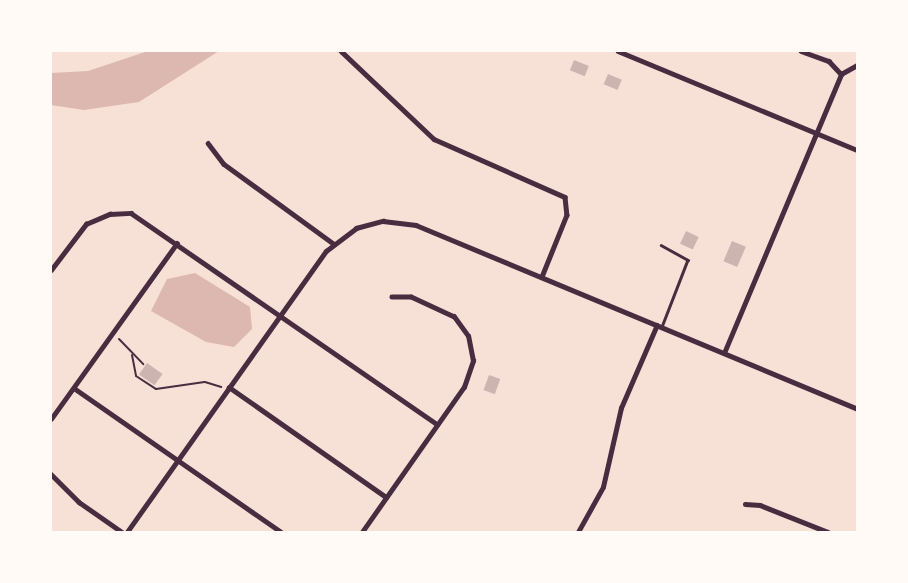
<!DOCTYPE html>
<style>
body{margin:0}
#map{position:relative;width:908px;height:583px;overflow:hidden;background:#f7e1d7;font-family:Ubuntu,sans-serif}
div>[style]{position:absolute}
.water>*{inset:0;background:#dcb8b0}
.building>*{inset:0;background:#ccb4b1;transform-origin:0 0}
.path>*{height:2px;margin:-1px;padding:0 1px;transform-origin:1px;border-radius:1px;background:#4a2c40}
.service>*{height:2.5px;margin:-1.25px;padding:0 1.25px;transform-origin:1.25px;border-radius:1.25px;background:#4a2c40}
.minor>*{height:4.5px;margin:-2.25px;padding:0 2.25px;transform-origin:2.25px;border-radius:2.25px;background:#4a2c40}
span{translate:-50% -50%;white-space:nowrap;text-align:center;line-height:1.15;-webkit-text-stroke:5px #fffaf5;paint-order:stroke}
.frame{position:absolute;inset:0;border:52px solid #fffaf5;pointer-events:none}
</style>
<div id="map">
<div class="water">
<div style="clip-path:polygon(148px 51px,219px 51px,139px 102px,84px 110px,51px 105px,51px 73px,88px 71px)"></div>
<div style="clip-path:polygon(195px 273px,250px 307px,252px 329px,234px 347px,206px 342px,151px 311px,167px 279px)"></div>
</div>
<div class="building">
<div style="left:574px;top:60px;width:16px;height:11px;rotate:22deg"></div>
<div style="left:608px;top:74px;width:15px;height:11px;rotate:23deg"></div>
<div style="left:686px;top:231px;width:14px;height:14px;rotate:25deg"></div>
<div style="left:732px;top:241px;width:15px;height:22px;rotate:23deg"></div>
<div style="left:147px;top:363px;width:19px;height:14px;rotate:35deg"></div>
<div style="left:489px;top:375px;width:12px;height:16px;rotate:20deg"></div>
</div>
<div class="path">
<div style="left:119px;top:339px;width:35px;rotate:46deg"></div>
<div style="left:132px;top:355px;width:21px;rotate:79deg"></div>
<div style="left:136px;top:376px;width:24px;rotate:33deg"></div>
<div style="left:156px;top:389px;width:49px;rotate:-8.1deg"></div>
<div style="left:205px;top:382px;width:17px;rotate:17deg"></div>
</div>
<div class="service">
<div style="left:661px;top:245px;width:31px;rotate:29deg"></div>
<div style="left:688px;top:260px;width:72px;rotate:111.2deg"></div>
</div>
<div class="minor">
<div style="left:341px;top:51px;width:128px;rotate:43.4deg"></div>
<div style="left:434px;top:139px;width:143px;rotate:23.9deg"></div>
<div style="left:565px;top:197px;width:18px;rotate:84deg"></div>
<div style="left:567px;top:215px;width:67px;rotate:112deg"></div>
<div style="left:618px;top:51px;width:259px;rotate:22.5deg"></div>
<div style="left:801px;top:51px;width:30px;rotate:20deg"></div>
<div style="left:829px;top:61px;width:18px;rotate:47deg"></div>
<div style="left:841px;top:74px;width:18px;rotate:-29deg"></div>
<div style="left:208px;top:143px;width:26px;rotate:53deg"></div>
<div style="left:224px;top:164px;width:136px;rotate:36deg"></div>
<div style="left:51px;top:270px;width:58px;rotate:-52.7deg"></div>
<div style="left:86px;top:224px;width:26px;rotate:-23deg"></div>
<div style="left:110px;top:214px;width:21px;rotate:-3deg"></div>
<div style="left:131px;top:213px;width:372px;rotate:34.6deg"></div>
<div style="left:724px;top:353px;width:303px;rotate:-67.2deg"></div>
<div style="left:229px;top:387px;width:192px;rotate:35deg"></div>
<div style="left:74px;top:388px;width:252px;rotate:34.8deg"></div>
<div style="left:51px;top:419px;width:216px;rotate:-54.4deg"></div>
<div style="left:51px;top:474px;width:40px;rotate:45deg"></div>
<div style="left:79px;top:502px;width:52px;rotate:34.9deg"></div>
<div style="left:745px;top:504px;width:15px;rotate:4deg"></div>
<div style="left:760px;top:505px;width:73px;rotate:21.7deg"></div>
<div style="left:127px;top:532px;width:344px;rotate:-54.7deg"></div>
<div style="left:326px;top:251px;width:38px;rotate:-37deg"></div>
<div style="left:356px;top:228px;width:28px;rotate:-15deg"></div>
<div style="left:383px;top:221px;width:33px;rotate:7deg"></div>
<div style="left:416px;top:225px;width:478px;rotate:22.6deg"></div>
<div style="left:362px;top:532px;width:177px;rotate:-54.9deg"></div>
<div style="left:464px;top:387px;width:28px;rotate:-71deg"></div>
<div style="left:473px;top:361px;width:25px;rotate:-101deg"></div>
<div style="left:468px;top:336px;width:24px;rotate:-126deg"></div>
<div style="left:454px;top:317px;width:47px;rotate:-155.1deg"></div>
<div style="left:411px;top:297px;width:19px;rotate:180deg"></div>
<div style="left:578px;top:532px;width:51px;rotate:-60.9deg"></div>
<div style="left:603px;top:487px;width:81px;rotate:-77.2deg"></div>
<div style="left:621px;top:408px;width:90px;rotate:-66.6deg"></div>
</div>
<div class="frame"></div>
</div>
